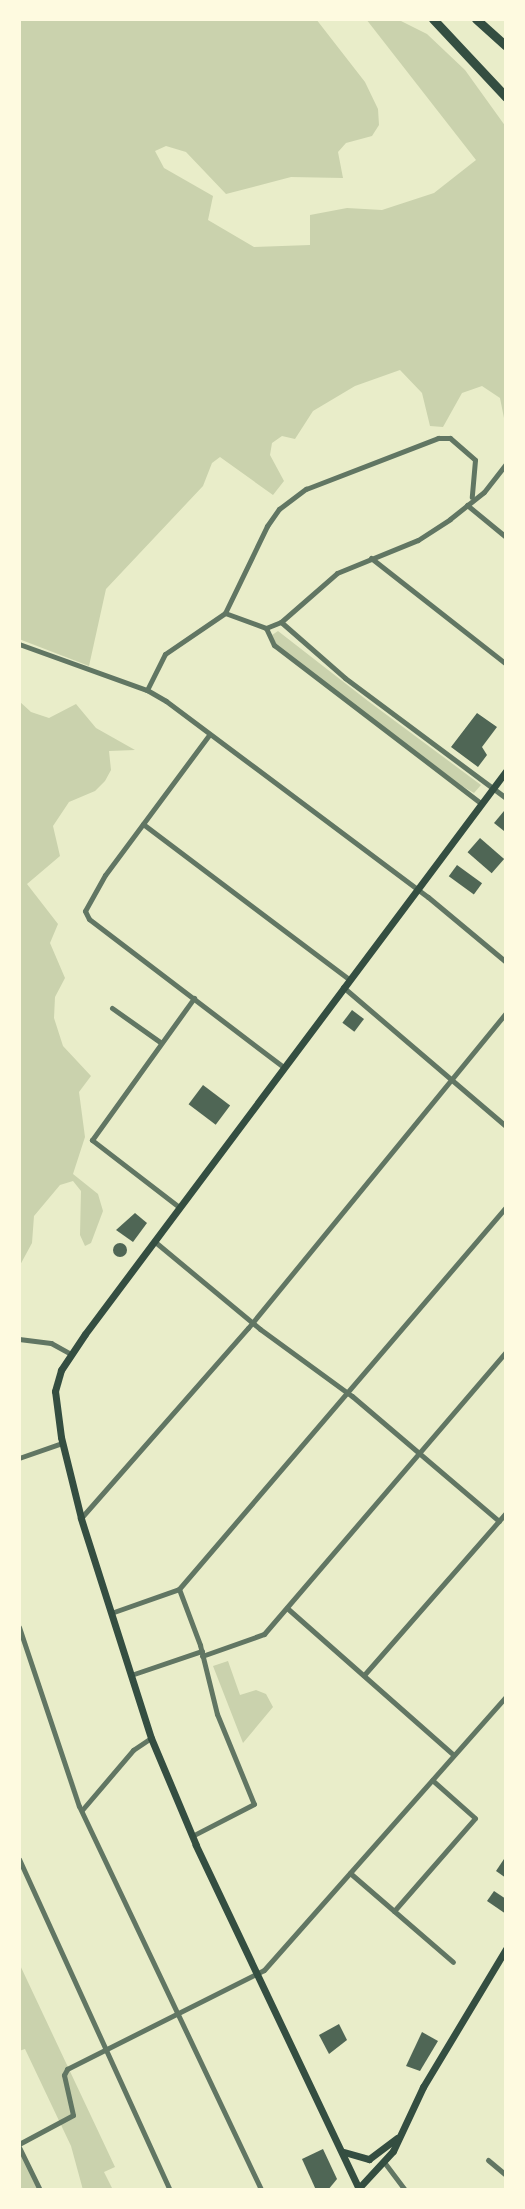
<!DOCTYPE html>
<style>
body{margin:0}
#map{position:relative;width:525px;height:2209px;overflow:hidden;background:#e9edc9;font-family:"Fira Sans",sans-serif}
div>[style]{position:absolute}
.green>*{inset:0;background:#cad2ad}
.building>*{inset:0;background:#4f6655;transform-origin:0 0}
.round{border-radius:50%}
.minor>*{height:5px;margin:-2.5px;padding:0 2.5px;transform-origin:2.5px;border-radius:2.5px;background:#617663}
.secondary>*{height:7px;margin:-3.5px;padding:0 3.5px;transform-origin:3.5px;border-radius:3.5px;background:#344e41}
.motorway>*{height:9px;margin:-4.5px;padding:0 4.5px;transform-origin:4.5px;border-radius:4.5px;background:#344e41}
span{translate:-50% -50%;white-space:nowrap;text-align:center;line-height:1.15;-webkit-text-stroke:5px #fefae0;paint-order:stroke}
.frame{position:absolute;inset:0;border:21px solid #fefae0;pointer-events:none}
</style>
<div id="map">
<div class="green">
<div style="clip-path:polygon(19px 19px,316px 19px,365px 82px,378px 109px,379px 125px,372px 136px,346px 143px,338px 152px,343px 178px,291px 177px,226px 194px,186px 152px,166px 146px,155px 151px,164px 168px,213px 196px,208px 220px,254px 247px,310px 245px,310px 215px,347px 208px,382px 210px,434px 193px,476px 160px,366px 19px,397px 19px,427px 34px,465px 70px,506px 127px,506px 428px,500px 398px,482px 386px,462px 393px,443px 427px,430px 426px,422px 393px,400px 370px,355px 386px,313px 411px,295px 439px,282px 436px,272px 443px,270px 455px,284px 481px,273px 495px,220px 457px,212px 463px,203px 486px,106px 589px,89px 666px,19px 639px)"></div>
<div style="clip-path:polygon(278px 631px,368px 701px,481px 785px,474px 793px,462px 786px,277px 646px,272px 635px)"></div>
<div style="clip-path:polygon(19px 701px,31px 712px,49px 718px,76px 704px,96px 728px,135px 750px,109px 751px,111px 770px,105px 781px,95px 791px,69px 802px,53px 826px,60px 856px,27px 884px,58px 924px,50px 943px,65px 978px,55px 997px,54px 1018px,63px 1046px,91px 1076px,79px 1092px,85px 1137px,73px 1174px,98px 1194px,103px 1211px,91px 1243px,85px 1246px,80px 1235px,81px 1191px,73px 1181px,60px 1185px,34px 1216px,32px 1243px,19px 1267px)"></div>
<div style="clip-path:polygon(228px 1661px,240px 1695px,256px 1690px,266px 1694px,273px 1707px,243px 1743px,213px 1666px)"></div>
<div style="clip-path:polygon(19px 1963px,115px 2167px,104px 2172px,113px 2190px,83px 2190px,71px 2146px,25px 2049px,19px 2051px)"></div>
<div style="clip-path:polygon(19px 2147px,40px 2190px,19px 2190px)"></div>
</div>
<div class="building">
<div style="clip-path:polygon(477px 713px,497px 727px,482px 747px,487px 755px,478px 767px,451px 747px)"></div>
<div style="clip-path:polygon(504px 811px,506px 812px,504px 831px,494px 823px)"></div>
<div style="left:480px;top:838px;width:32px;height:19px;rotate:41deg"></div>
<div style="left:457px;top:865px;width:31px;height:14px;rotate:36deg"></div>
<div style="left:352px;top:1010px;width:15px;height:16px;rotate:37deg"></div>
<div style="left:203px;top:1085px;width:34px;height:24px;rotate:37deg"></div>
<div style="clip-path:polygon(135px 1213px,147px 1223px,133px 1242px,116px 1230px)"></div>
<div class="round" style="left:113px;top:1243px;width:14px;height:14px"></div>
<div style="clip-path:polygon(506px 1856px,506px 1878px,496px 1871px)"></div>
<div style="clip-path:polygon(494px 1891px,506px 1899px,506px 1914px,487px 1901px)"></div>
<div style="clip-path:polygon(339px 2024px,347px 2040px,329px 2054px,319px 2035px)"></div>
<div style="clip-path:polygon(422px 2032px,438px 2041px,420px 2071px,406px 2066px)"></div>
<div style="clip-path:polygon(323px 2149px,337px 2179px,328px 2190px,316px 2190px,302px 2159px)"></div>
</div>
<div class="minor">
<div style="left:467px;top:505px;width:50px;rotate:39.4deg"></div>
<div style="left:371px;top:558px;width:172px;rotate:38.1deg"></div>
<div style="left:225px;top:613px;width:44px;rotate:20.1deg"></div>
<div style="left:266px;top:628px;width:16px;rotate:-22deg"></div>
<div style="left:281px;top:622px;width:74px;rotate:-41.2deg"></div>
<div style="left:337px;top:573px;width:87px;rotate:-22.2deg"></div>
<div style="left:418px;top:540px;width:38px;rotate:-33deg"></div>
<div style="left:450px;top:519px;width:43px;rotate:-38.5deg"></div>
<div style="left:484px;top:492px;width:36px;rotate:-52deg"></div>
<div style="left:281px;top:622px;width:85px;rotate:41.2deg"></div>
<div style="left:345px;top:678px;width:201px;rotate:36.7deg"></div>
<div style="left:266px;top:628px;width:19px;rotate:65deg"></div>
<div style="left:274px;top:645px;width:260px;rotate:37.4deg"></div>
<div style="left:19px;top:644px;width:136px;rotate:19.8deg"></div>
<div style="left:147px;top:690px;width:22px;rotate:30deg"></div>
<div style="left:166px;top:701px;width:327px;rotate:36.8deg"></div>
<div style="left:428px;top:897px;width:102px;rotate:39.8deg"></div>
<div style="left:147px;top:690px;width:40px;rotate:-63.4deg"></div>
<div style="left:165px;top:654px;width:73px;rotate:-34.3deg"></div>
<div style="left:225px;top:613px;width:97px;rotate:-64.2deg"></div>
<div style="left:267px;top:526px;width:21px;rotate:-55deg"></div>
<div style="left:279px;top:509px;width:34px;rotate:-37deg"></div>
<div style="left:306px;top:489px;width:142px;rotate:-21.1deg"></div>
<div style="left:438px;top:438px;width:12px"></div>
<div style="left:450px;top:438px;width:33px;rotate:41deg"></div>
<div style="left:475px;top:460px;width:37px;rotate:95deg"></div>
<div style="left:209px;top:735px;width:174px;rotate:126.6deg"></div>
<div style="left:105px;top:875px;width:41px;rotate:119.1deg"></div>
<div style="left:85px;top:911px;width:9px;rotate:63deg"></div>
<div style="left:89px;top:919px;width:244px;rotate:37.3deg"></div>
<div style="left:143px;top:824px;width:258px;rotate:37deg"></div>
<div style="left:343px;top:987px;width:214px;rotate:40.5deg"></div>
<div style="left:112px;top:1008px;width:59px;rotate:35.3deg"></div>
<div style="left:179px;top:1207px;width:110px;rotate:-142.4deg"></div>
<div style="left:92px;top:1140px;width:175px;rotate:-54.3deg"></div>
<div style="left:154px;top:1241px;width:138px;rotate:39.7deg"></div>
<div style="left:260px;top:1329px;width:114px;rotate:36.1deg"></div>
<div style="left:352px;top:1396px;width:193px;rotate:40.4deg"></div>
<div style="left:19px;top:1339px;width:32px;rotate:7deg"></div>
<div style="left:51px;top:1343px;width:23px;rotate:29deg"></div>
<div style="left:19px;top:1458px;width:46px;rotate:-19.2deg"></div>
<div style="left:81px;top:1518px;width:253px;rotate:-48.7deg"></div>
<div style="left:248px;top:1328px;width:407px;rotate:-50.7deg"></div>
<div style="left:179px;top:1589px;width:60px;rotate:69.4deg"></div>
<div style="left:200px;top:1645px;width:71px;rotate:76.2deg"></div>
<div style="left:217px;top:1714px;width:97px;rotate:67.7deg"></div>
<div style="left:254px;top:1804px;width:70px;rotate:152.7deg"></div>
<div style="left:287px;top:1608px;width:222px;rotate:41.4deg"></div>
<div style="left:111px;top:1613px;width:72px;rotate:-19.4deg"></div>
<div style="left:179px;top:1589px;width:503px;rotate:-49.44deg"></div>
<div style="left:19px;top:1627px;width:189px;rotate:71.5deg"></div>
<div style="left:79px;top:1806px;width:425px;rotate:64.6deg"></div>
<div style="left:202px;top:1656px;width:66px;rotate:-19.5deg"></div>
<div style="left:264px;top:1634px;width:372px;rotate:-49.4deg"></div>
<div style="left:131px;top:1675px;width:75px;rotate:-18.7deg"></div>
<div style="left:364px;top:1675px;width:215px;rotate:-48.8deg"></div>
<div style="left:82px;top:1810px;width:79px;rotate:-49.6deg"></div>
<div style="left:133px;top:1750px;width:22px;rotate:-34deg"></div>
<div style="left:19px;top:1859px;width:364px;rotate:65.5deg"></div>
<div style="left:350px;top:1873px;width:136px;rotate:40.8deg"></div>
<div style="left:394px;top:1911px;width:123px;rotate:-48.9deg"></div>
<div style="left:475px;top:1818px;width:57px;rotate:-138.5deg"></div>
<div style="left:19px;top:2144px;width:61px;rotate:-28.2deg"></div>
<div style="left:73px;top:2115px;width:41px;rotate:-102.7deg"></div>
<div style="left:64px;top:2075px;width:7px;rotate:-63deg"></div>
<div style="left:67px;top:2069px;width:220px;rotate:-26.7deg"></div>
<div style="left:264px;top:1970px;width:366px;rotate:-48.5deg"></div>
<div style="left:19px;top:2147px;width:48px;rotate:64deg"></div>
<div style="left:488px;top:2160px;width:23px;rotate:40deg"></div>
<div style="left:384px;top:2162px;width:35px;rotate:53deg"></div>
</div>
<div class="secondary">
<div style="left:344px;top:2152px;width:26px;rotate:16deg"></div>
<div style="left:369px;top:2159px;width:35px;rotate:-37deg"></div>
<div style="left:359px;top:2189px;width:381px;rotate:-115.4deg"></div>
<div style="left:196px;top:1845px;width:116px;rotate:-112.8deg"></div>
<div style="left:151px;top:1738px;width:231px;rotate:-107.7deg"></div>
<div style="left:81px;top:1518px;width:83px;rotate:-103.9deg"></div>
<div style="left:61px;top:1437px;width:46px;rotate:-97.4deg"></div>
<div style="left:55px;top:1391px;width:22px;rotate:-74deg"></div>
<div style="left:61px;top:1370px;width:43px;rotate:-56.3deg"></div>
<div style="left:85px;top:1334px;width:703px;rotate:-53.21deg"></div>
<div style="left:357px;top:2190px;width:53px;rotate:-47.3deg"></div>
<div style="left:393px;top:2151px;width:71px;rotate:-64.9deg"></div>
<div style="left:423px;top:2087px;width:161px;rotate:-59deg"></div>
</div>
<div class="motorway">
<div style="left:433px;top:19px;width:107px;rotate:46.9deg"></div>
<div style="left:476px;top:19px;width:40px;rotate:42deg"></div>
</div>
<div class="frame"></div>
</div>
